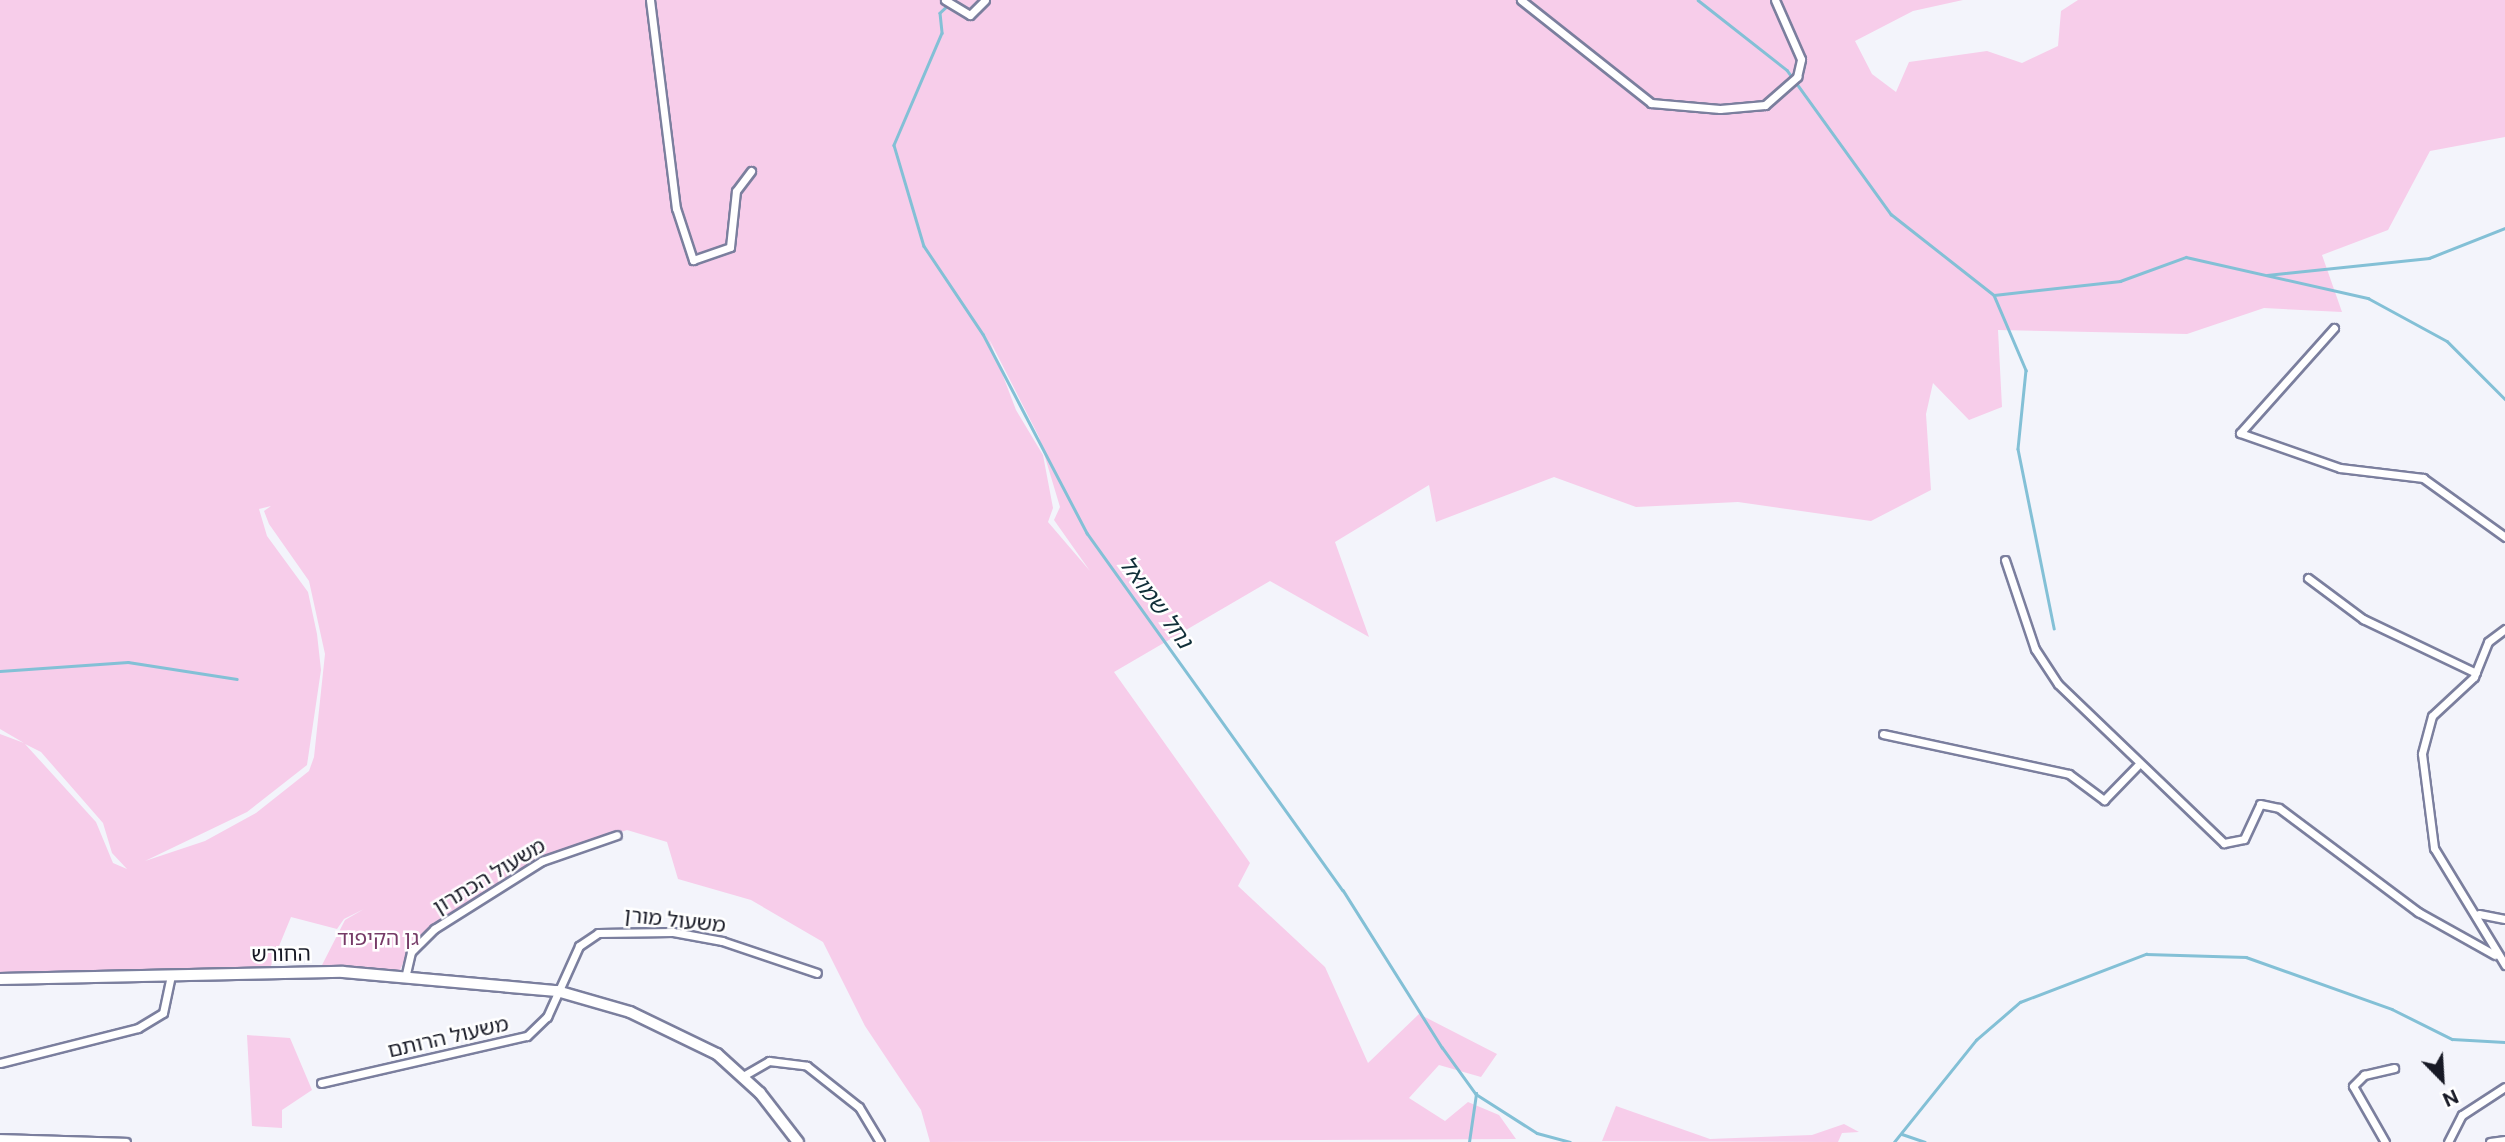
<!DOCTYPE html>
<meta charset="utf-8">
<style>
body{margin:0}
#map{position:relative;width:2505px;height:1142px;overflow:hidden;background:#f3f4fb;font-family:"Public Sans","Noto Sans Hebrew",sans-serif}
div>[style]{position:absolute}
.green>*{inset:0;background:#f7cdea}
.stream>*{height:2.5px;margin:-1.25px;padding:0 1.25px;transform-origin:1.25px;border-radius:1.25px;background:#83c0d6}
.roads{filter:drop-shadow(2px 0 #7b7f9e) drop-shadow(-2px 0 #7b7f9e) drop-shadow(0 2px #7b7f9e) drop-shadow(0 -2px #7b7f9e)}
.street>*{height:7px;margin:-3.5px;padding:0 3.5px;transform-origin:3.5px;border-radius:3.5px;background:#fff}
.secondary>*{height:10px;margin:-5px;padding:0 5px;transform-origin:5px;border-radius:5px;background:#fff}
span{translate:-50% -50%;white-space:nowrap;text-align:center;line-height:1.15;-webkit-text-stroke:5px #fff;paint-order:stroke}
.street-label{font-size:21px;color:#171925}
.park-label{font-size:21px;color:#763b67}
.water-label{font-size:23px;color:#112f39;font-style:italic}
.north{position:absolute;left:2407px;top:1044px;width:70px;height:70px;-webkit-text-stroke:5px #fff;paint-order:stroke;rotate:156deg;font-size:19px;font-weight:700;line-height:28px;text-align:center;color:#171925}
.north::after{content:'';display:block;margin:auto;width:24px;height:32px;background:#171925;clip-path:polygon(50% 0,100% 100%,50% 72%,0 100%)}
</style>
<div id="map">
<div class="green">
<div style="clip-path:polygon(evenodd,0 0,1963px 0,1913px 11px,1855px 41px,1872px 74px,1896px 92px,1909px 62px,1987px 51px,2022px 63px,2058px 46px,2061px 11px,2078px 0,2505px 0,2505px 137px,2430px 151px,2388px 230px,2322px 255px,2342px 312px,2264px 308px,2187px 334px,1998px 330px,2002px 407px,1969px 420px,1933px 383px,1926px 414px,1931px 490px,1871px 521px,1738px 502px,1636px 507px,1554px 477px,1436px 522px,1429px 485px,1335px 542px,1369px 637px,1270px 581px,1114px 672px,1250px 863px,1238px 886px,1325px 967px,1368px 1063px,1419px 1014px,1497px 1054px,1481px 1077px,1439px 1065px,1409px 1098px,1445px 1121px,1468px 1102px,1499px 1115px,1516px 1139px,930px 1142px,921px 1110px,865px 1026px,823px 942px,751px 900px,678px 879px,667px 842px,627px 830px,536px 860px,427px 929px,411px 945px,400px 970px,321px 967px,345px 920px,364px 909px,344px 919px,337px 929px,291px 917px,270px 968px,0 973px,0 734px,24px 743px,0 729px,0 0,989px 339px,1039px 437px,1060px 507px,1054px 520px,1090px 571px,1048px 522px,1053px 508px,1043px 455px,1016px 410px,989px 339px,0 0,271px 506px,264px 511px,269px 524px,309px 581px,325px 654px,314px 757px,309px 771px,256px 813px,205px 841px,145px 861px,247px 812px,307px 765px,321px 670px,317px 634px,308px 592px,267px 536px,259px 509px,271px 506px,0 0,25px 744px,41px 752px,103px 823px,112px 853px,127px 869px,113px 863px,96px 822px,25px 744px)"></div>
<div style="clip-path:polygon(247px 1035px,290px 1038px,312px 1090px,282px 1110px,282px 1128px,252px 1126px)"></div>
<div style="clip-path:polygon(1616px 1106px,1710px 1139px,1812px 1135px,1844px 1124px,1859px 1132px,1842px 1133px,1838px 1142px,1602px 1141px)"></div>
</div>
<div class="stream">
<div style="left:954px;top:0;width:19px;rotate:137deg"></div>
<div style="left:940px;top:13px;width:20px;rotate:84deg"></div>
<div style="left:942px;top:33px;width:122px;rotate:113.2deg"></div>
<div style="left:894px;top:145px;width:105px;rotate:73.5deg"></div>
<div style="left:924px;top:246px;width:106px;rotate:56.2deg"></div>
<div style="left:983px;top:334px;width:225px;rotate:62.4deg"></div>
<div style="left:1087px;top:533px;width:439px;rotate:54.4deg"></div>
<div style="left:1343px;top:890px;width:186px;rotate:57.8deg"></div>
<div style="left:1442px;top:1047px;width:58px;rotate:54.1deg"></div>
<div style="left:1476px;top:1094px;width:72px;rotate:32.6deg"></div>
<div style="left:1537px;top:1133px;width:34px;rotate:15deg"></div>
<div style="left:1698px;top:0;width:113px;rotate:38.2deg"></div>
<div style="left:1787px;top:70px;width:178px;rotate:54.2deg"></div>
<div style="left:1891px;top:214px;width:131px;rotate:38.2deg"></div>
<div style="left:1994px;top:295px;width:82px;rotate:66.9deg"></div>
<div style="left:2026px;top:370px;width:79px;rotate:95.8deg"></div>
<div style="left:2018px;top:449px;width:183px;rotate:78.6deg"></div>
<div style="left:2267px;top:275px;width:163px;rotate:-6deg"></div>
<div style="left:2429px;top:258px;width:82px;rotate:-21.5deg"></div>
<div style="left:1994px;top:295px;width:127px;rotate:-6.3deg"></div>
<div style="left:2120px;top:281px;width:70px;rotate:-20deg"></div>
<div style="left:2186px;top:257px;width:187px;rotate:12.7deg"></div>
<div style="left:2368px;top:298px;width:90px;rotate:28.6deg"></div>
<div style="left:2447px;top:341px;width:82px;rotate:45deg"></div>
<div style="left:0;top:671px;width:128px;rotate:-4deg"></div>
<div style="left:128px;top:662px;width:110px;rotate:8.9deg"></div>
<div style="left:1902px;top:1134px;width:24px;rotate:19deg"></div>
<div style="left:1469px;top:1142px;width:49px;rotate:-81.7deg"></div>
<div style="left:1894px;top:1142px;width:131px;rotate:-51.2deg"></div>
<div style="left:1976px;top:1040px;width:58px;rotate:-40.8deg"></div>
<div style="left:2020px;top:1002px;width:135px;rotate:-20.9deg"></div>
<div style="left:2146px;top:954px;width:100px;rotate:1.7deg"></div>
<div style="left:2246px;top:957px;width:155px;rotate:19.6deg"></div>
<div style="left:2392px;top:1009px;width:67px;rotate:26.6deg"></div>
<div style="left:2452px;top:1039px;width:53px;rotate:3.2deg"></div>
</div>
<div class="roads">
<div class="street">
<div style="left:650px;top:0;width:210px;rotate:82.9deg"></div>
<div style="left:676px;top:208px;width:55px;rotate:71.9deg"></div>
<div style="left:693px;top:260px;width:39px;rotate:-19deg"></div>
<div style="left:730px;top:247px;width:56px;rotate:-83.9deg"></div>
<div style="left:736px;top:191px;width:25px;rotate:-53deg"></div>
<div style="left:945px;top:0;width:29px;rotate:31deg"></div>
<div style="left:970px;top:15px;width:21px;rotate:-45deg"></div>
<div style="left:1521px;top:0;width:166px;rotate:38.4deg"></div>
<div style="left:1651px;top:103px;width:69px;rotate:5deg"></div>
<div style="left:1720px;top:109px;width:45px;rotate:-5.1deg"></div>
<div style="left:1765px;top:105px;width:43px;rotate:-41.2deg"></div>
<div style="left:1797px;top:77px;width:18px;rotate:-77deg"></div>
<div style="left:1801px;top:59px;width:64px;rotate:-113.8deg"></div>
<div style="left:2334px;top:328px;width:141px;rotate:131.8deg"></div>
<div style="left:2240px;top:433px;width:106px;rotate:19.3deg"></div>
<div style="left:2340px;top:468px;width:84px;rotate:6.9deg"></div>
<div style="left:2423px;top:478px;width:101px;rotate:35.7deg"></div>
<div style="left:2005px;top:560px;width:94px;rotate:71.4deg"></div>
<div style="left:2035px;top:649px;width:42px;rotate:56.7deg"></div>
<div style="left:2058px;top:684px;width:230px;rotate:43.8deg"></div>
<div style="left:2224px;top:843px;width:20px;rotate:-11deg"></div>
<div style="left:2244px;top:839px;width:38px;rotate:-65deg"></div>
<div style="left:2260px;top:804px;width:19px;rotate:12deg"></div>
<div style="left:2279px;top:808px;width:174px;rotate:36.8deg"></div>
<div style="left:2418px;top:912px;width:88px;rotate:29.2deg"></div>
<div style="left:2308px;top:578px;width:69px;rotate:36.7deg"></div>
<div style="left:2363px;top:619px;width:125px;rotate:25.5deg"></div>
<div style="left:2505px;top:629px;width:21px;rotate:143deg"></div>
<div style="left:2488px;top:642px;width:38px;rotate:112deg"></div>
<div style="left:2474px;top:677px;width:57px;rotate:137.1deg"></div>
<div style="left:2432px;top:716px;width:39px;rotate:105deg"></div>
<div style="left:2422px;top:754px;width:95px;rotate:82.7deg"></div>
<div style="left:2434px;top:848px;width:137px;rotate:58.7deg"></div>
<div style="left:1883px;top:734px;width:190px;rotate:12.1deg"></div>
<div style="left:2069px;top:774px;width:44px;rotate:36.6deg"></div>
<div style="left:2104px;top:800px;width:50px;rotate:-45.8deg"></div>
<div style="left:2479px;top:914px;width:26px;rotate:11deg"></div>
<div style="left:405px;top:978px;width:27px;rotate:-77deg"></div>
<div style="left:411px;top:952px;width:33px;rotate:-45deg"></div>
<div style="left:434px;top:929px;width:128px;rotate:-32.2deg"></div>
<div style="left:542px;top:861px;width:79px;rotate:-19.1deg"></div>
<div style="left:0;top:1063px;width:142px;rotate:-14.2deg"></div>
<div style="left:138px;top:1028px;width:29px;rotate:-31deg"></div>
<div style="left:163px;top:1013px;width:38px;rotate:-78deg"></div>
<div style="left:743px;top:1076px;width:30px;rotate:-30deg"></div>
<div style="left:769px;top:1061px;width:38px;rotate:7deg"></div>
<div style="left:807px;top:1066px;width:66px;rotate:38.3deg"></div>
<div style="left:859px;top:1107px;width:41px;rotate:59deg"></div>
<div style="left:321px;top:1083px;width:211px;rotate:-12.9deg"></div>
<div style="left:527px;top:1036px;width:28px;rotate:-44deg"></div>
<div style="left:547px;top:1017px;width:78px;rotate:-65.7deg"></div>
<div style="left:579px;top:946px;width:23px;rotate:-34deg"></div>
<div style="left:598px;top:933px;width:75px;rotate:-0.8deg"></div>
<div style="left:673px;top:932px;width:50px;rotate:10.4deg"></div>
<div style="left:722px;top:941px;width:100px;rotate:18.6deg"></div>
<div style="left:0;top:1138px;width:126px;rotate:1.8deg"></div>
<div style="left:2385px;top:1142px;width:64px;rotate:-119.7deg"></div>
<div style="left:2353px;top:1086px;width:16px;rotate:-45deg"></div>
<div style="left:2364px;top:1075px;width:31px;rotate:-13deg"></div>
<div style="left:2448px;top:1142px;width:30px;rotate:-63deg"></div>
<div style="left:2462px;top:1115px;width:51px;rotate:-33.1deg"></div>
<div style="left:2490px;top:1142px;width:15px;rotate:-8deg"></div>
</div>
<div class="secondary">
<div style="left:0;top:979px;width:343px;rotate:-1.2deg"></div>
<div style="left:343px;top:972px;width:215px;rotate:5.1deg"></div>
<div style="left:557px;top:991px;width:76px;rotate:16deg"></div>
<div style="left:630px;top:1012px;width:97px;rotate:25.8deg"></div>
<div style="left:717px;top:1054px;width:58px;rotate:42.2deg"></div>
<div style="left:760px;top:1093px;width:62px;rotate:52.2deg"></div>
</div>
</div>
<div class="street-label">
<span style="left:489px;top:876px;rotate:-31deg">משעול הכתרון</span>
<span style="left:675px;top:920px;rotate:6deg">משעול מורן</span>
<span style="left:281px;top:954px;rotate:-1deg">החורש</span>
<span style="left:448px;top:1037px;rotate:-13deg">משעול הרותם</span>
</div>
<div class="park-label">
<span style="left:378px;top:938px">גן הקיפוד</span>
</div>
<div class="water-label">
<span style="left:1156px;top:602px;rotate:54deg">נחל שמואל</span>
</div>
<div class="north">N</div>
</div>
